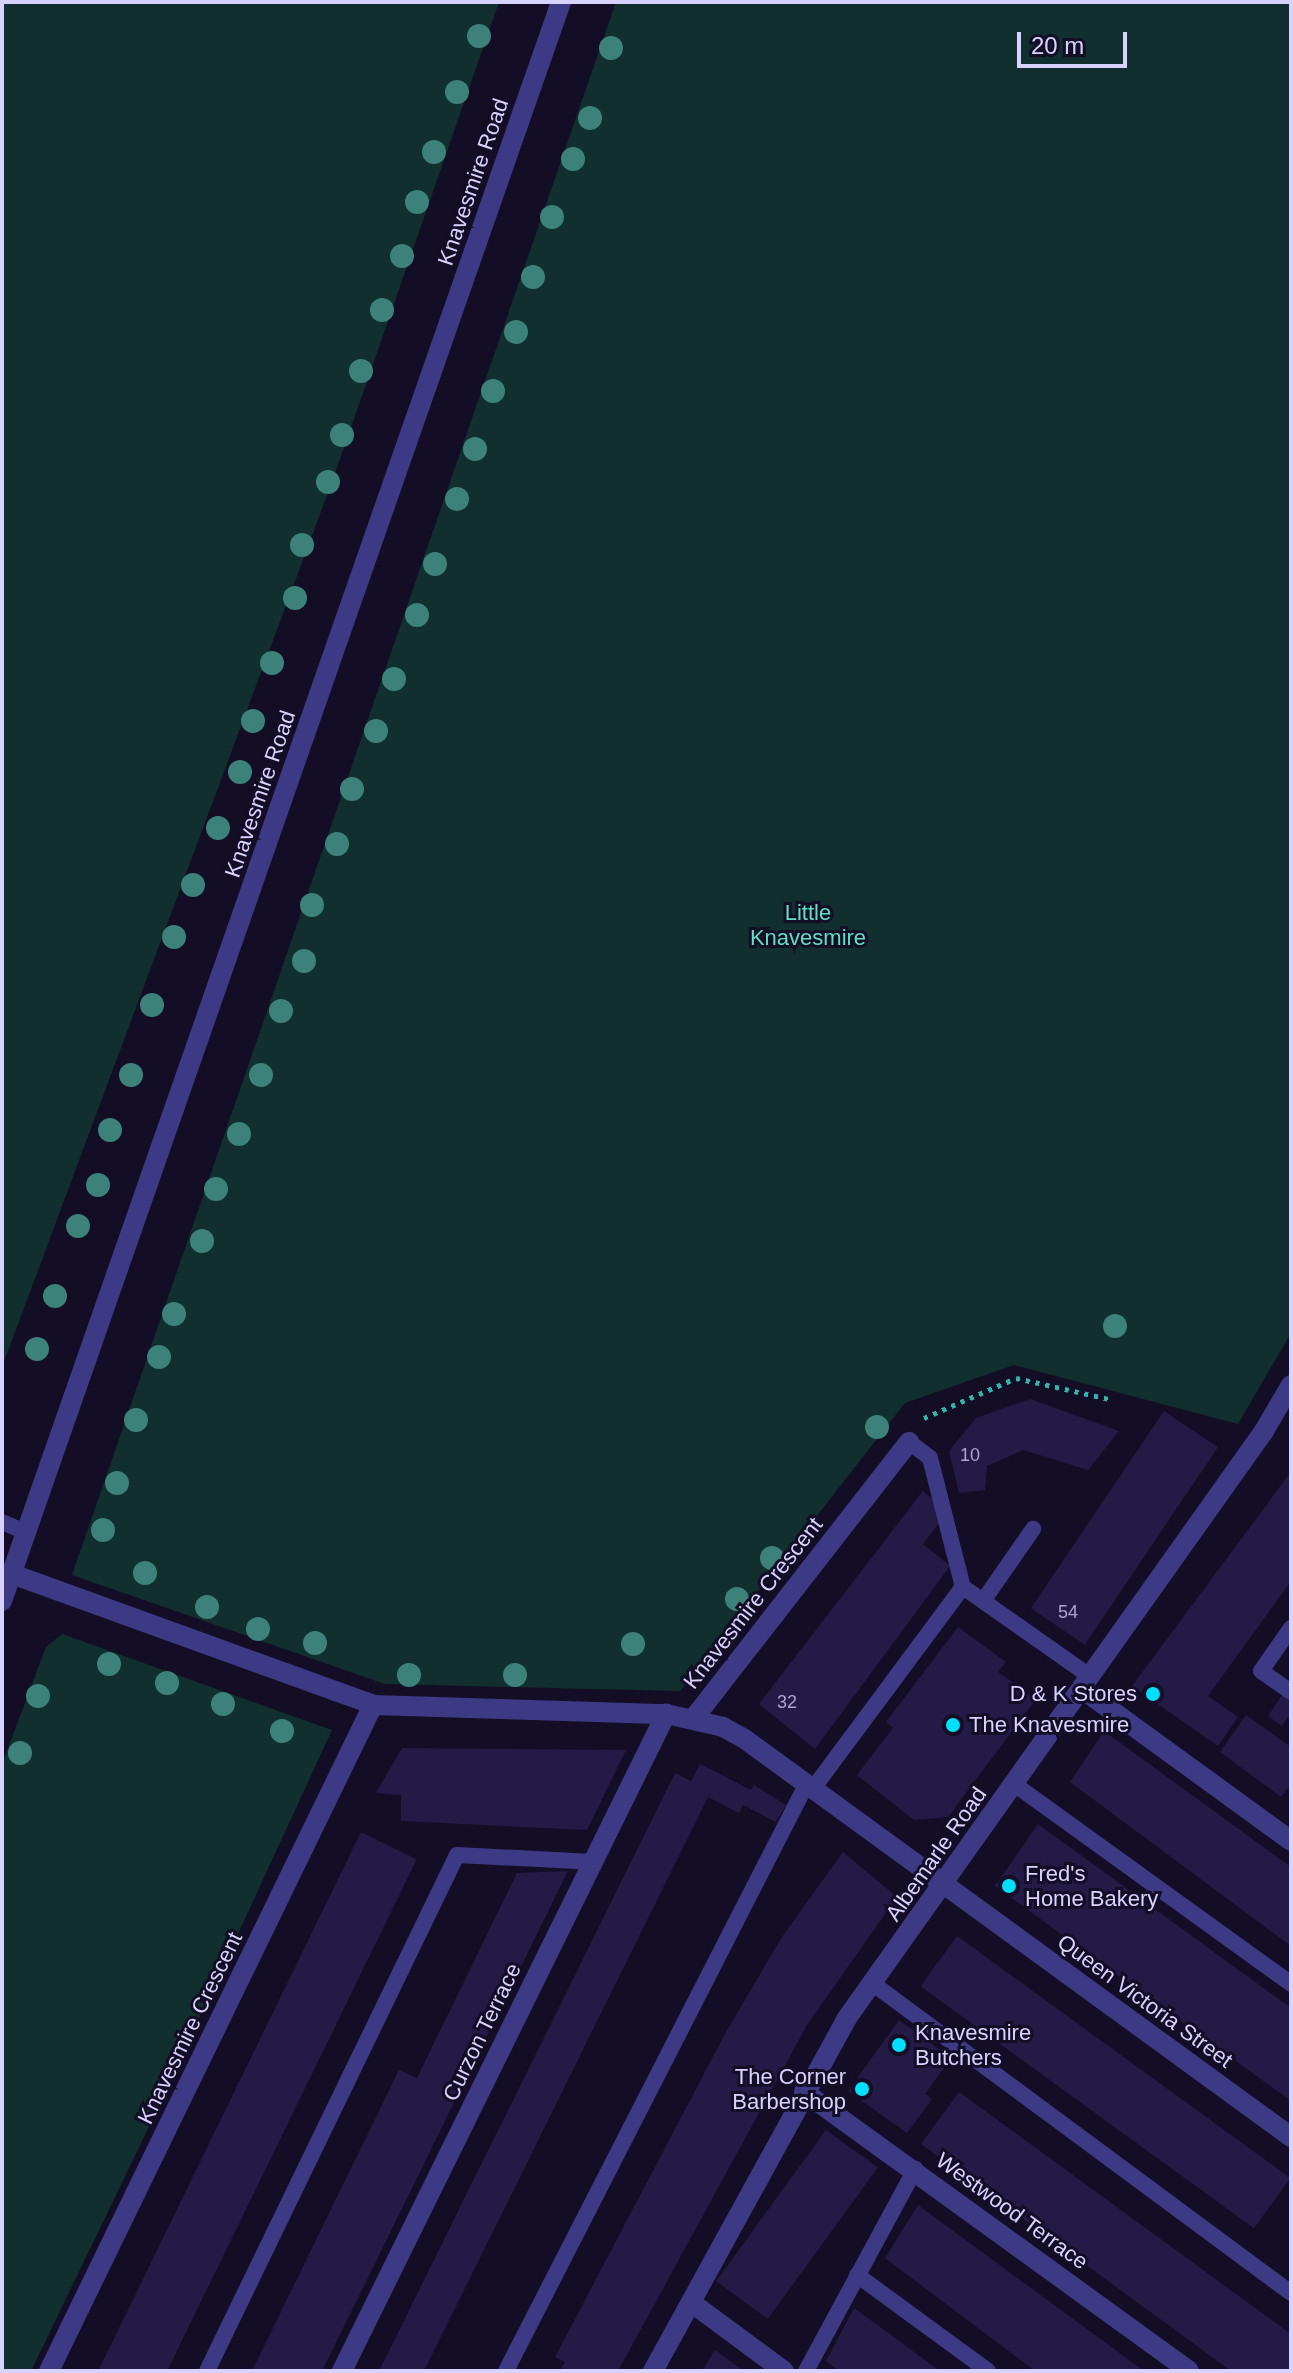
<!DOCTYPE html>
<style>
body{margin:0}
#map{position:relative;width:1293px;height:2373px;overflow:hidden;background:#130e25;font-family:Arial,sans-serif}
div>[style]{position:absolute}
.green>*{inset:0;background:#112f2e}
.building>*{inset:0;background:#241a46;transform-origin:0 0}
.path>*{height:5px;margin-top:-2.5px;transform-origin:0;background:repeating-linear-gradient(90deg,#2eb7b1 0 4px,transparent 0 10px)}
.service>*{height:16px;margin:-8px;padding:0 8px;transform-origin:8px;border-radius:8px;background:#3d3984}
.minor>*{height:20px;margin:-10px;padding:0 10px;transform-origin:10px;border-radius:10px;background:#3d3984}
.trees>*{width:24px;height:24px;margin:-12px;border-radius:50%;background:#3c827b}
.dots>*{width:22px;height:22px;translate:-50% -50%;box-sizing:border-box;border:4px solid #130e25;border-radius:50%}
span{translate:-50% -50%;white-space:nowrap;text-align:center;line-height:1.15;-webkit-text-stroke:6px #130e25;paint-order:stroke}
.number-label{font-size:18px;color:#aba4d1}
.number-label span{-webkit-text-stroke-width:0}
.street-label{font-size:22px;color:#d8d2ff}
.park-label{font-size:22px;color:#5de0c2}
.poi-label{font-size:22px;color:#d8d2ff}
.right{translate:-100% -50%;text-align:right}
.left{translate:0 -50%;text-align:left}
.frame{position:absolute;inset:0;border:4px solid #d8d2ff;pointer-events:none}
.scale{position:absolute;left:1017px;top:32px;width:110px;height:36px;box-sizing:border-box;border:4px solid #d8d2ff;border-top:0;padding-left:10px;font-size:24px;line-height:28px;white-space:nowrap;color:#d8d2ff;-webkit-text-stroke:6px #130e25;paint-order:stroke}
</style>
<div id="map">
<div class="green">
<div style="clip-path:polygon(2px 2px,499px 2px,332px 482px,2px 1367px)"></div>
<div style="clip-path:polygon(616px 2px,1291px 2px,1291px 1333px,1238px 1424px,1014px 1365px,905px 1403px,680px 1691px,385px 1684px,72px 1575px)"></div>
<div style="clip-path:polygon(62px 1634px,332px 1730px,146px 2133px,31px 2371px,2px 2371px,2px 1764px,46px 1647px)"></div>
</div>
<div class="building">
<div style="clip-path:polygon(1030px 1399px,1119px 1431px,1088px 1470px,1023px 1450px,987px 1466px,985px 1490px,959px 1493px,949px 1451px,976px 1418px)"></div>
<div style="left:1164px;top:1411px;width:65px;height:238px;rotate:34deg"></div>
<div style="clip-path:polygon(1291px 1472px,1291px 1581px,1208px 1696px,1238px 1717px,1218px 1746px,1132px 1686px)"></div>
<div style="clip-path:polygon(923px 1491px,935px 1501px,943px 1518px,923px 1544px,950px 1566px,815px 1749px,759px 1704px)"></div>
<div style="clip-path:polygon(958px 1627px,1006px 1662px,998px 1672px,1036px 1699px,948px 1817px,914px 1820px,857px 1775px,893px 1728px,886px 1722px)"></div>
<div style="clip-path:polygon(1283px 1694px,1291px 1699px,1291px 1720px,1288px 1717px,1282px 1726px,1268px 1716px)"></div>
<div style="clip-path:polygon(1246px 1715px,1291px 1747px,1291px 1784px,1281px 1797px,1220px 1752px)"></div>
<div style="clip-path:polygon(1104px 1731px,1291px 1867px,1291px 1946px,1070px 1782px)"></div>
<div style="clip-path:polygon(402px 1748px,626px 1750px,587px 1830px,401px 1821px,401px 1795px,376px 1793px)"></div>
<div style="clip-path:polygon(700px 1764px,751px 1790px,754px 1785px,786px 1805px,776px 1822px,743px 1805px,739px 1813px,708px 1797px,424px 2371px,379px 2371px,675px 1773px,691px 1781px)"></div>
<div style="clip-path:polygon(1038px 1824px,1291px 2008px,1291px 2101px,995px 1886px)"></div>
<div style="left:361px;top:1832px;width:62px;height:600px;rotate:26deg"></div>
<div style="clip-path:polygon(843px 1852px,897px 1897px,807px 2025px,618px 2371px,560px 2371px,565px 2362px,555px 2357px,726px 2032px,782px 1937px)"></div>
<div style="clip-path:polygon(568px 1871px,322px 2371px,252px 2371px,399px 2070px,417px 2078px,517px 1873px)"></div>
<div style="left:957px;top:1936px;width:412px;height:62px;rotate:36deg"></div>
<div style="clip-path:polygon(899px 2020px,951px 2058px,925px 2094px,932px 2099px,907px 2133px,848px 2091px)"></div>
<div style="clip-path:polygon(959px 2092px,1291px 2334px,1291px 2371px,1231px 2371px,921px 2144px)"></div>
<div style="left:826px;top:2130px;width:64px;height:187px;rotate:36deg"></div>
<div style="clip-path:polygon(918px 2205px,1144px 2371px,1035px 2371px,885px 2258px)"></div>
<div style="clip-path:polygon(854px 2308px,940px 2371px,839px 2371px,826px 2361px)"></div>
<div style="clip-path:polygon(715px 2350px,744px 2371px,702px 2371px)"></div>
</div>
<div class="path">
<div style="left:924px;top:1418px;width:100px;rotate:-23.5deg"></div>
<div style="left:1016px;top:1378px;width:95px;rotate:12.7deg"></div>
</div>
<div class="service">
<div style="left:909px;top:1442px;width:26px;rotate:37deg"></div>
<div style="left:930px;top:1458px;width:133px;rotate:75.7deg"></div>
<div style="left:963px;top:1587px;width:156px;rotate:35.1deg"></div>
<div style="left:2px;top:1522px;width:28px;rotate:23deg"></div>
<div style="left:983px;top:1601px;width:88px;rotate:-55.2deg"></div>
<div style="left:1291px;top:1628px;width:52px;rotate:124.9deg"></div>
<div style="left:1261px;top:1671px;width:37px;rotate:35deg"></div>
<div style="left:1014px;top:1784px;width:342px;rotate:35.8deg"></div>
<div style="left:812px;top:1790px;width:253px;rotate:-53.4deg"></div>
<div style="left:872px;top:1983px;width:521px;rotate:36.5deg"></div>
<div style="left:857px;top:2275px;width:162px;rotate:36.2deg"></div>
<div style="left:207px;top:2371px;width:573px;rotate:-64.15deg"></div>
<div style="left:457px;top:1855px;width:136px;rotate:2.9deg"></div>
<div style="left:506px;top:2371px;width:658px;rotate:-62.89deg"></div>
<div style="left:806px;top:2371px;width:230px;rotate:-61.6deg"></div>
</div>
<div class="minor">
<div style="left:12px;top:1574px;width:384px;rotate:19.9deg"></div>
<div style="left:373px;top:1705px;width:293px;rotate:1.8deg"></div>
<div style="left:666px;top:1714px;width:58px;rotate:12.8deg"></div>
<div style="left:723px;top:1727px;width:26px;rotate:29deg"></div>
<div style="left:746px;top:1740px;width:674px;rotate:36.07deg"></div>
<div style="left:2px;top:1601px;width:1694px;rotate:-70.73deg"></div>
<div style="left:1082px;top:1689px;width:258px;rotate:36deg"></div>
<div style="left:694px;top:1718px;width:350px;rotate:-52.1deg"></div>
<div style="left:804px;top:2092px;width:475px;rotate:35.9deg"></div>
<div style="left:692px;top:2303px;width:114px;rotate:36.5deg"></div>
<div style="left:49px;top:2371px;width:741px;rotate:-64.06deg"></div>
<div style="left:342px;top:2371px;width:733px;rotate:-63.75deg"></div>
<div style="left:653px;top:2371px;width:403px;rotate:-61.2deg"></div>
<div style="left:847px;top:2018px;width:720px;rotate:-54.61deg"></div>
<div style="left:1264px;top:1431px;width:53px;rotate:-59.6deg"></div>
</div>
<div class="trees">
<div style="left:479px;top:36px"></div>
<div style="left:611px;top:48px"></div>
<div style="left:457px;top:92px"></div>
<div style="left:590px;top:118px"></div>
<div style="left:434px;top:152px"></div>
<div style="left:573px;top:159px"></div>
<div style="left:417px;top:202px"></div>
<div style="left:552px;top:217px"></div>
<div style="left:402px;top:256px"></div>
<div style="left:533px;top:277px"></div>
<div style="left:382px;top:310px"></div>
<div style="left:516px;top:332px"></div>
<div style="left:361px;top:371px"></div>
<div style="left:493px;top:391px"></div>
<div style="left:342px;top:435px"></div>
<div style="left:475px;top:449px"></div>
<div style="left:328px;top:482px"></div>
<div style="left:457px;top:499px"></div>
<div style="left:302px;top:545px"></div>
<div style="left:435px;top:564px"></div>
<div style="left:295px;top:598px"></div>
<div style="left:417px;top:615px"></div>
<div style="left:272px;top:663px"></div>
<div style="left:394px;top:679px"></div>
<div style="left:253px;top:721px"></div>
<div style="left:376px;top:731px"></div>
<div style="left:240px;top:772px"></div>
<div style="left:352px;top:789px"></div>
<div style="left:218px;top:828px"></div>
<div style="left:337px;top:844px"></div>
<div style="left:193px;top:885px"></div>
<div style="left:312px;top:905px"></div>
<div style="left:174px;top:937px"></div>
<div style="left:304px;top:961px"></div>
<div style="left:152px;top:1005px"></div>
<div style="left:281px;top:1011px"></div>
<div style="left:131px;top:1075px"></div>
<div style="left:261px;top:1075px"></div>
<div style="left:110px;top:1130px"></div>
<div style="left:239px;top:1134px"></div>
<div style="left:98px;top:1185px"></div>
<div style="left:216px;top:1189px"></div>
<div style="left:78px;top:1226px"></div>
<div style="left:202px;top:1241px"></div>
<div style="left:55px;top:1296px"></div>
<div style="left:174px;top:1314px"></div>
<div style="left:1115px;top:1326px"></div>
<div style="left:37px;top:1349px"></div>
<div style="left:159px;top:1357px"></div>
<div style="left:136px;top:1420px"></div>
<div style="left:877px;top:1427px"></div>
<div style="left:117px;top:1483px"></div>
<div style="left:103px;top:1530px"></div>
<div style="left:772px;top:1558px"></div>
<div style="left:145px;top:1573px"></div>
<div style="left:737px;top:1599px"></div>
<div style="left:207px;top:1607px"></div>
<div style="left:258px;top:1629px"></div>
<div style="left:315px;top:1643px"></div>
<div style="left:633px;top:1644px"></div>
<div style="left:109px;top:1664px"></div>
<div style="left:409px;top:1675px"></div>
<div style="left:515px;top:1675px"></div>
<div style="left:167px;top:1683px"></div>
<div style="left:38px;top:1696px"></div>
<div style="left:223px;top:1704px"></div>
<div style="left:282px;top:1731px"></div>
<div style="left:20px;top:1753px"></div>
</div>
<div class="dots">
<div style="left:1153px;top:1694px;background:#00dffd"></div>
<div style="left:953px;top:1725px;background:#00dffd"></div>
<div style="left:1009px;top:1886px;background:#00dffd"></div>
<div style="left:899px;top:2045px;background:#00dffd"></div>
<div style="left:862px;top:2089px;background:#00dffd"></div>
</div>
<div class="number-label">
<span style="left:970px;top:1455px">10</span>
<span style="left:1068px;top:1612px">54</span>
<span style="left:787px;top:1702px">32</span>
</div>
<div class="street-label">
<span style="left:473px;top:182px;rotate:-71deg">Knavesmire Road</span>
<span style="left:260px;top:794px;rotate:-71deg">Knavesmire Road</span>
<span style="left:753px;top:1603px;rotate:-52deg">Knavesmire Crescent</span>
<span style="left:936px;top:1854px;rotate:-55deg">Albemarle Road</span>
<span style="left:1145px;top:2001px;rotate:36deg">Queen Victoria Street</span>
<span style="left:190px;top:2028px;rotate:-64deg">Knavesmire Crescent</span>
<span style="left:482px;top:2032px;rotate:-64deg">Curzon Terrace</span>
<span style="left:1012px;top:2211px;rotate:36deg">Westwood Terrace</span>
</div>
<div class="park-label">
<span style="left:808px;top:925px">Little<br>Knavesmire</span>
</div>
<div class="poi-label">
<span class="right" style="left:1137px;top:1694px">D &amp; K Stores</span>
<span class="left" style="left:969px;top:1725px">The Knavesmire</span>
<span class="left" style="left:1025px;top:1886px">Fred's<br>Home Bakery</span>
<span class="left" style="left:915px;top:2045px">Knavesmire<br>Butchers</span>
<span class="right" style="left:846px;top:2089px">The Corner<br>Barbershop</span>
</div>
<div class="frame"></div>
<div class="scale">20 m</div>
</div>
